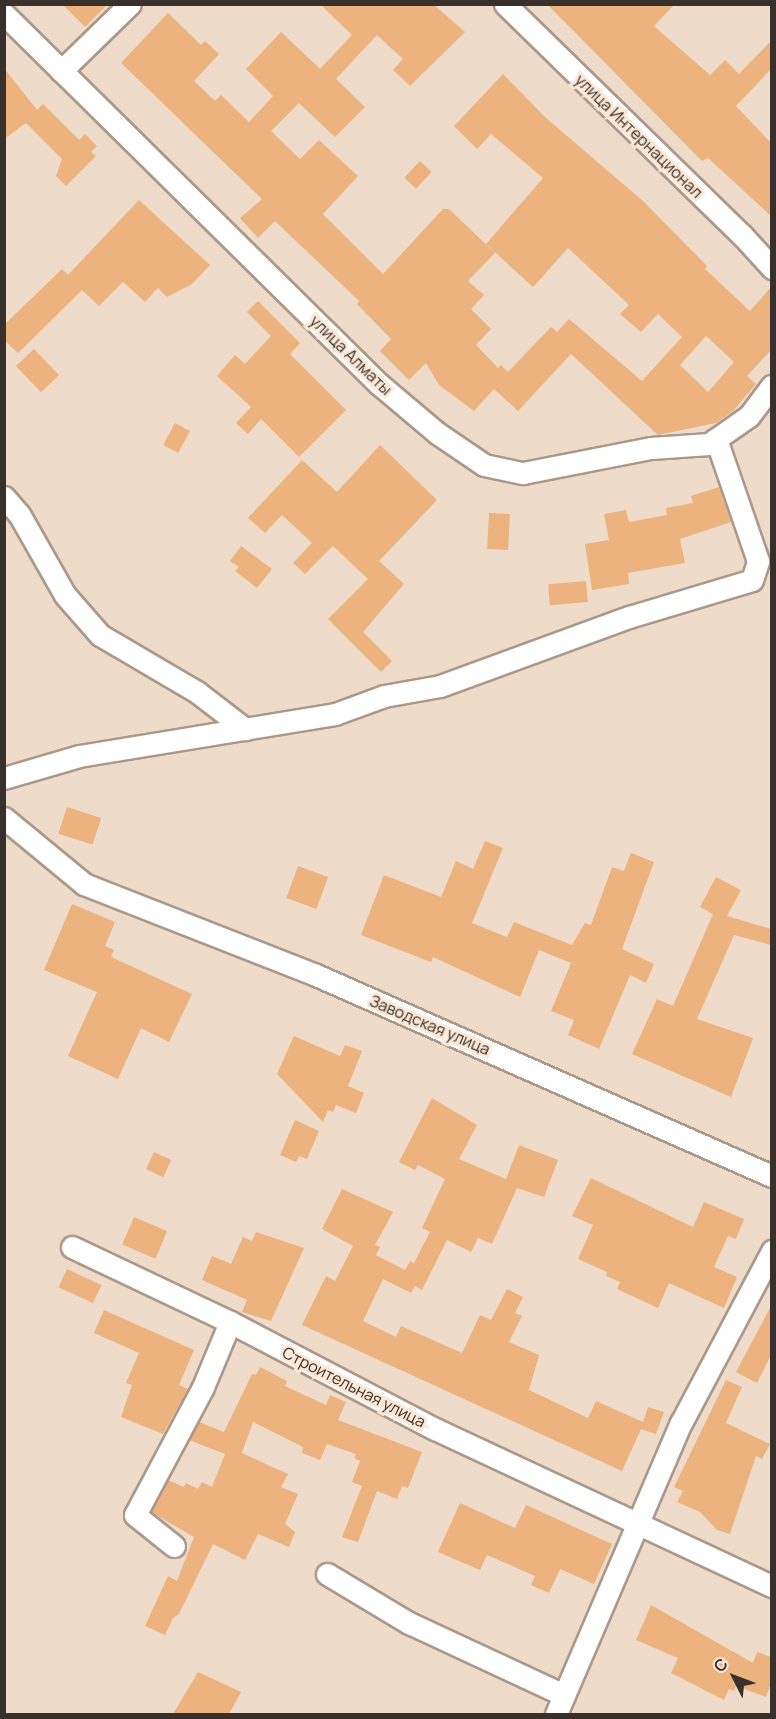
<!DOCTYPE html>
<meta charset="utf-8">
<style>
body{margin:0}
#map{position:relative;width:776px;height:1719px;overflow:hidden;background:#efdbca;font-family:Manrope,sans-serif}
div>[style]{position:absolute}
.building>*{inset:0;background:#ecb37f;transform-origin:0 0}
.roads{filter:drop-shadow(2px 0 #ab9888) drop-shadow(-2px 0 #ab9888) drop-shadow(0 2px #ab9888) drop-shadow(0 -2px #ab9888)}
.minor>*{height:21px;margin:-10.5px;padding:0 10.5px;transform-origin:10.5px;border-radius:10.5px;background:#fff}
span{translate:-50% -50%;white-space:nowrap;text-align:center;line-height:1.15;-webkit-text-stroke:6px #fce8d7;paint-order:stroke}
.street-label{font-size:16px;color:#38302a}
.frame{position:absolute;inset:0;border:6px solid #38302a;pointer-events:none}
.north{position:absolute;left:704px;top:1647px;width:60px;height:60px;-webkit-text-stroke:4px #fce8d7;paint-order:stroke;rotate:312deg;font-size:16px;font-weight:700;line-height:24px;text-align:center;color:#38302a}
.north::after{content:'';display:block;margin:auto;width:21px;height:27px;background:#38302a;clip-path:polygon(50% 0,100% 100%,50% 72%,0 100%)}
</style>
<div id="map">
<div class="building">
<div style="clip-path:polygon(62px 4px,108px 4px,85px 27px)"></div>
<div style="clip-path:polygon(evenodd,320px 4px,433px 4px,465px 32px,410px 86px,393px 70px,403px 59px,377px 35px,336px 79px,365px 107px,335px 137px,299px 103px,271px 131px,300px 159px,319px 140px,358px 176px,323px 214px,383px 274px,443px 209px,449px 209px,495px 253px,468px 281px,484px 295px,471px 309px,491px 329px,476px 345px,498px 368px,501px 365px,508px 372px,551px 327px,557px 332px,569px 319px,642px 381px,682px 337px,658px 314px,641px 332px,620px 314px,629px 305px,568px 248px,533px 287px,486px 244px,543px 178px,491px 134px,477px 149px,454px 126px,503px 74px,545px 117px,643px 201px,707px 266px,705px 269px,750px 311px,771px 287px,771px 350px,747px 376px,756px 384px,733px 411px,716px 423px,658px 435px,571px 354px,518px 411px,494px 389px,474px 411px,439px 385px,426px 363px,409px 380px,380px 351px,391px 339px,357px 304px,359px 301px,275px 221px,258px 238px,240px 218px,262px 199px,121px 63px,168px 13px,201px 45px,205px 41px,219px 54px,194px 81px,215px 101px,221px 95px,249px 122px,273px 96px,246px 69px,281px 32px,320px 69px,352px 35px,320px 4px,706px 336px,734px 362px,708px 392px,680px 365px,706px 336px)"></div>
<div style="clip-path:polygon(547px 4px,675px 4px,654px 26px,710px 75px,725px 60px,739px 74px,771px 41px,771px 69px,736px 106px,771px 143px,771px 216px,708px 158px,702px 161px)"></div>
<div style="clip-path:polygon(4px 68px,37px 110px,43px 104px,79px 140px,85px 134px,97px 146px,91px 152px,96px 156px,66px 186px,56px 176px,62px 159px,26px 123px,4px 139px)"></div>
<div style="left:420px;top:161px;width:16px;height:23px;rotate:43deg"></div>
<div style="clip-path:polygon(139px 200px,210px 265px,192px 284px,167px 297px,158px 288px,145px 302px,123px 282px,99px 306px,82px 290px,18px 353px,4px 340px,4px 325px,62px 269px,68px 275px)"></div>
<div style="clip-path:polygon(258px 301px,300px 343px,290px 354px,346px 410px,299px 457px,261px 419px,248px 434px,236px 423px,251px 407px,217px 376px,235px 355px,245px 364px,271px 336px,247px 312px)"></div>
<div style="left:34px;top:349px;width:36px;height:25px;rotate:46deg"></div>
<div style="left:175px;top:423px;width:17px;height:25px;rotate:28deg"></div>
<div style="clip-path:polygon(380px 445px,437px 500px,379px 561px,404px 584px,363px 632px,392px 661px,381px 672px,328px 619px,368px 579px,333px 546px,305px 574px,293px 563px,312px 543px,282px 515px,265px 533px,248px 518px,302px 460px,337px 492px)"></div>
<div style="clip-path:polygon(719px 487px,731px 522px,680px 539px,685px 563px,628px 573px,629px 584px,592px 590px,585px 544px,609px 540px,604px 514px,626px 510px,629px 522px,667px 515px,666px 508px,693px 503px,691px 496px)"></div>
<div style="left:489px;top:513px;width:21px;height:36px;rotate:3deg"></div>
<div style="clip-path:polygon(241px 546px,272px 569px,257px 588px,235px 571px,239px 567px,230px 561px)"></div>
<div style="left:586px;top:581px;width:21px;height:38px;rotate:85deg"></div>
<div style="left:67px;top:807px;width:36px;height:28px;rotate:18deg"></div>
<div style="clip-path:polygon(485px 841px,503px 848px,472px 923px,507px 937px,514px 922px,572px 945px,585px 923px,591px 925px,612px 867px,624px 871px,631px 853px,654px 862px,622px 949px,654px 964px,646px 983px,630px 975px,599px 1049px,568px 1035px,574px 1020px,551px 1011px,571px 963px,539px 950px,520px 997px,433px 957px,431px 962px,361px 935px,384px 875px,441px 897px,456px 861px,473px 869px)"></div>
<div style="left:298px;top:866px;width:32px;height:34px;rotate:20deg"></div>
<div style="clip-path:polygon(716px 877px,741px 890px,727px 916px,771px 929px,771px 945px,734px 935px,697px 1019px,753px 1038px,731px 1097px,632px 1054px,657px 999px,673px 1006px,713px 914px,700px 907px)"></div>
<div style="clip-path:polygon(72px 904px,115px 922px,105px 946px,114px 950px,111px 957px,192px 994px,169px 1042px,141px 1028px,118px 1079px,68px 1056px,97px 992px,44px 970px)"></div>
<div style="clip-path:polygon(294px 1036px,340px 1056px,345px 1045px,362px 1051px,348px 1086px,364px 1093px,356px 1113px,336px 1105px,333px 1112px,328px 1110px,323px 1122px,277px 1074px)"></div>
<div style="clip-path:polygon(432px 1098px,477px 1125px,459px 1159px,506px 1179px,519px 1145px,558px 1160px,544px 1197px,517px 1188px,492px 1244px,478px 1238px,471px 1252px,447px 1240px,422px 1290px,415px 1286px,411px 1293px,383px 1279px,363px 1321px,396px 1337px,401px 1326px,462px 1353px,480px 1315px,491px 1320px,507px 1289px,523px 1297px,515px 1313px,522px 1316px,509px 1342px,539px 1355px,529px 1390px,588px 1418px,596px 1401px,643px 1422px,648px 1407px,664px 1412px,656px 1434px,641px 1429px,622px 1471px,302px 1325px,326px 1276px,335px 1281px,353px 1246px,322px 1229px,342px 1189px,393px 1212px,375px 1245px,380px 1247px,376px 1255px,405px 1270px,410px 1261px,414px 1263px,430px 1232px,422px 1228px,445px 1179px,418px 1165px,415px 1170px,399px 1162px)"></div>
<div style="clip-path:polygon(295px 1120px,319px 1131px,307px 1159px,299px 1156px,296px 1162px,280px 1155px)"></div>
<div style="left:154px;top:1152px;width:19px;height:19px;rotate:25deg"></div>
<div style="clip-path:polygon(591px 1178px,693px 1227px,704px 1202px,744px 1219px,736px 1239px,728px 1236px,714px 1267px,737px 1277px,724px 1308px,669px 1283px,658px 1308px,617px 1289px,620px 1282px,606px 1276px,607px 1272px,578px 1259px,593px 1225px,572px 1216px)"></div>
<div style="left:134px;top:1217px;width:36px;height:30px;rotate:23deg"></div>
<div style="clip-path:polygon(256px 1232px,304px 1248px,271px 1321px,242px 1312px,247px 1300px,202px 1280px,212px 1256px,231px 1264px,243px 1237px,252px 1241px)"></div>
<div style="left:67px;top:1269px;width:38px;height:20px;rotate:25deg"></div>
<div style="clip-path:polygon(771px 1306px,771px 1355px,757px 1383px,736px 1372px)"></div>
<div style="clip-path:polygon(104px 1310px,194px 1350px,179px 1385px,188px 1389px,163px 1434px,121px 1417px,132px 1385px,126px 1383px,139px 1353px,94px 1333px)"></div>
<div style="clip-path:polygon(260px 1367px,287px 1381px,285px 1386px,326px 1405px,330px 1395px,346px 1402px,338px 1420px,422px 1452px,408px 1488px,402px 1486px,397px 1499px,377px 1491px,358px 1542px,342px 1537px,362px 1486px,352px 1482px,360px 1461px,354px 1458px,356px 1454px,327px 1444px,320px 1460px,302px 1453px,303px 1447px,253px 1422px,242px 1453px,288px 1474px,281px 1487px,298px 1494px,285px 1524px,295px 1532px,289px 1547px,258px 1534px,245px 1560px,213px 1544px,179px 1614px,173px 1618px,165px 1635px,145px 1626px,168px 1576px,177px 1581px,194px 1537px,151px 1512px,168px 1480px,184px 1487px,186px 1483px,198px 1489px,202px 1482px,212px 1487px,225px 1454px,189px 1440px,199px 1422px,224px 1432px,252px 1374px,256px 1375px)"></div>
<div style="clip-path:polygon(726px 1380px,742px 1387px,726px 1423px,770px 1444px,762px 1459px,756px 1456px,730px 1534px,717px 1530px,700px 1512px,677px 1502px,683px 1491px,674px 1487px)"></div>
<div style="clip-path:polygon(460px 1503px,515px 1528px,526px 1505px,612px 1544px,594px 1584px,560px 1569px,549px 1593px,531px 1585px,535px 1576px,487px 1555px,480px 1570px,438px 1552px)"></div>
<div style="clip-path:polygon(651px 1605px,753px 1663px,757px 1652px,771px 1657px,771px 1683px,766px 1697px,736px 1686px,734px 1691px,729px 1689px,724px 1700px,671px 1673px,678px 1658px,636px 1640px)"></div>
<div style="clip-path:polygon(198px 1672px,241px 1692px,229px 1714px,173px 1714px)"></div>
</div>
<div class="roads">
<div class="minor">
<div style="left:505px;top:4px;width:331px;rotate:44.3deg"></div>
<div style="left:742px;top:235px;width:45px;rotate:47.7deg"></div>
<div style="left:4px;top:14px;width:527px;rotate:44.62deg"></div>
<div style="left:379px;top:384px;width:76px;rotate:40.2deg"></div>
<div style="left:437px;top:433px;width:57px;rotate:34.2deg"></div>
<div style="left:484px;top:465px;width:40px;rotate:12deg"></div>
<div style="left:523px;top:473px;width:130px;rotate:-11.1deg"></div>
<div style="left:651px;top:448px;width:58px;rotate:-3.9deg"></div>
<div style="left:709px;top:444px;width:49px;rotate:-35deg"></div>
<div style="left:749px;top:416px;width:38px;rotate:-53deg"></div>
<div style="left:61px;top:71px;width:96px;rotate:-44.2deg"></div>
<div style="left:4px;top:497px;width:23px;rotate:49deg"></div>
<div style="left:19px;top:514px;width:93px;rotate:60.4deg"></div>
<div style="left:65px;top:595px;width:53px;rotate:48.8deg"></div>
<div style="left:100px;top:635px;width:113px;rotate:30.4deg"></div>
<div style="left:197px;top:692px;width:61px;rotate:37.6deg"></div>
<div style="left:4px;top:778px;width:78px;rotate:-16.3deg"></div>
<div style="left:79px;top:756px;width:259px;rotate:-9.3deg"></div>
<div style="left:335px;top:714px;width:52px;rotate:-20.2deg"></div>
<div style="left:384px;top:696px;width:57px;rotate:-10.1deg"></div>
<div style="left:440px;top:686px;width:201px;rotate:-20.1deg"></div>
<div style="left:629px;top:617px;width:128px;rotate:-16.7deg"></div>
<div style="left:752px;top:580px;width:20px;rotate:-72deg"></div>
<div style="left:758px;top:561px;width:129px;rotate:-109deg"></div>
<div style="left:4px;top:818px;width:104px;rotate:39.5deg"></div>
<div style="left:84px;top:884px;width:249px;rotate:21.4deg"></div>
<div style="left:316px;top:975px;width:498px;rotate:23.8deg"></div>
<div style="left:72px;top:1247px;width:175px;rotate:25.4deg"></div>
<div style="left:230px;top:1322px;width:231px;rotate:27.6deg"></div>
<div style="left:435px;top:1429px;width:372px;rotate:25deg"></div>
<div style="left:174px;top:1546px;width:50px;rotate:-141.5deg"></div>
<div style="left:135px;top:1515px;width:145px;rotate:-62deg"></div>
<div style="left:203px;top:1387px;width:70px;rotate:-67.4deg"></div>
<div style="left:327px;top:1574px;width:96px;rotate:30.9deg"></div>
<div style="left:409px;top:1623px;width:171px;rotate:24.9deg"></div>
<div style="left:556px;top:1714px;width:317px;rotate:-66.8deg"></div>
<div style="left:681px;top:1423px;width:195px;rotate:-62.1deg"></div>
</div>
</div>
<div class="street-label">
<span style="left:639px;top:136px;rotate:44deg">улица Интернационал</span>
<span style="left:351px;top:355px;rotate:44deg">улица Алматы</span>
<span style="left:430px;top:1025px;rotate:23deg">Заводская улица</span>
<span style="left:354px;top:1387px;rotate:27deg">Строительная улица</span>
</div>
<div class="frame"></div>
<div class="north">С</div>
</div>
